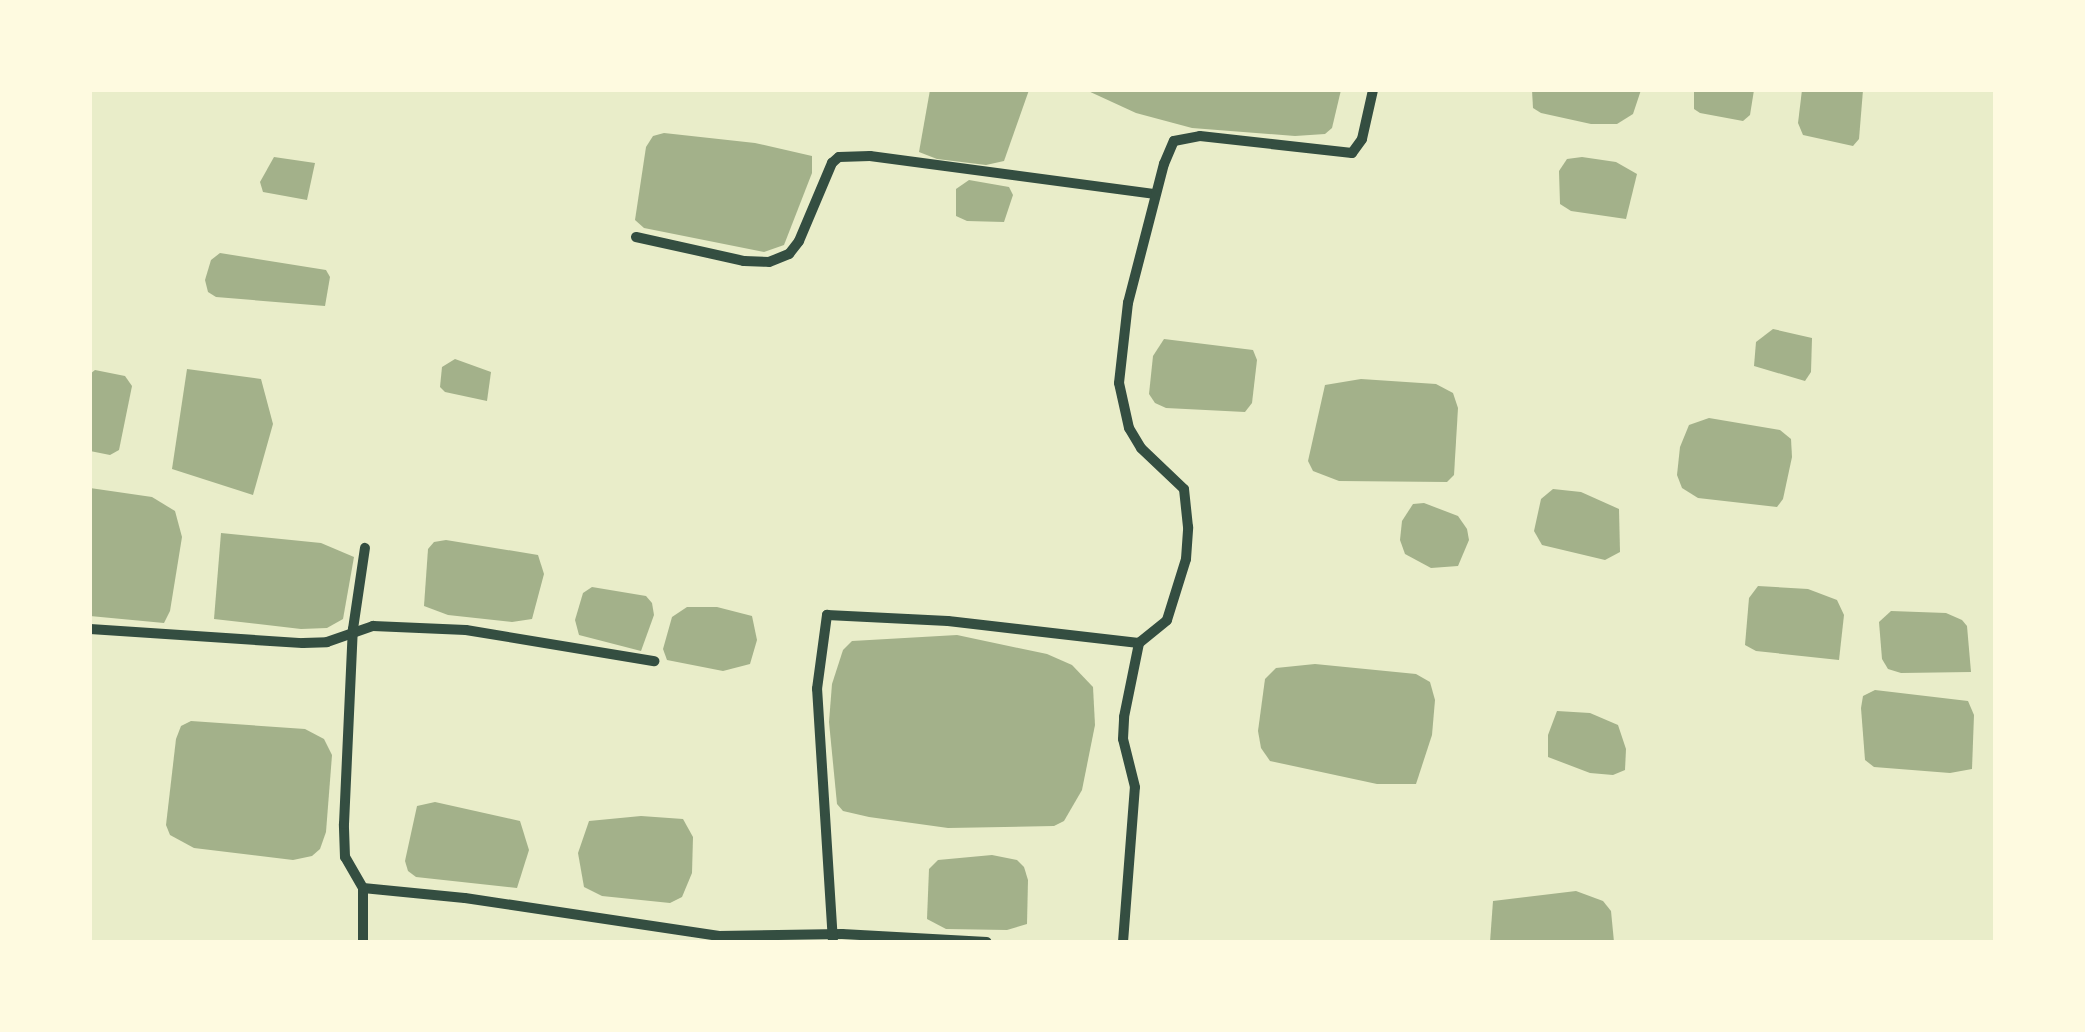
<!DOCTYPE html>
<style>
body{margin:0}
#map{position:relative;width:2085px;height:1032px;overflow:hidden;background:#e9edc9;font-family:"Open Sans",sans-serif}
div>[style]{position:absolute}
.water>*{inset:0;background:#a3b18a}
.minor>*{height:10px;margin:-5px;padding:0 5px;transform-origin:5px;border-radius:5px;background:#344e41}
span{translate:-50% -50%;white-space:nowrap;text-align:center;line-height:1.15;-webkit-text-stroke:9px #fefae0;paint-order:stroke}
.frame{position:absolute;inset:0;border:92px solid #fefae0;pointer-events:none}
</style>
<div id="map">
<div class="water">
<div style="clip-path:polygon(930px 90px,1029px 90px,1004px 161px,986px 165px,937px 159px,919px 152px)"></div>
<div style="clip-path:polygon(1086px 90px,1341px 90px,1332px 128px,1325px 134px,1295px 136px,1192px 128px,1136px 113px)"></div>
<div style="clip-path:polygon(1532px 90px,1641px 90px,1633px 114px,1617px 124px,1591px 124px,1541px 113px,1533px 108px)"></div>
<div style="clip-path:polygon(1694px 90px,1754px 90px,1750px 115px,1743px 121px,1700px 113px,1694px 109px)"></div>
<div style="clip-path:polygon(1802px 90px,1863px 90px,1859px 139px,1853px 146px,1803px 135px,1798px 123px)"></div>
<div style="clip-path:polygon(664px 133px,755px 143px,812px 156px,812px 173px,784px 245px,764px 252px,644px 228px,635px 220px,646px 147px,653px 136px)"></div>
<div style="clip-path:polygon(274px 157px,315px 163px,307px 200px,263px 192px,260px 182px)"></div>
<div style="clip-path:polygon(1582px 157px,1616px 162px,1637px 174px,1626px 219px,1571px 211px,1560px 204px,1559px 171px,1567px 159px)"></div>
<div style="clip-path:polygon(969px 180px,1009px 187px,1013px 195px,1004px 222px,967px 221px,956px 216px,956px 189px)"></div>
<div style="clip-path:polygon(220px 253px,326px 270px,330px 277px,325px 306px,216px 297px,208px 292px,205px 280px,211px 260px)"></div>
<div style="clip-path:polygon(1773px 329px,1812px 338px,1811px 372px,1805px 381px,1754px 366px,1756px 342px)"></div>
<div style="clip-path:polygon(1164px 339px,1253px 350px,1257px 360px,1252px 403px,1245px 412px,1166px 408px,1155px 403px,1149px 394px,1153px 356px)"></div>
<div style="clip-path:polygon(455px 359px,491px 372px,487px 401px,445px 392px,440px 387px,442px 367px)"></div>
<div style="clip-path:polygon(187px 369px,261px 379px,273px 424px,253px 495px,172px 469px)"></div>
<div style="clip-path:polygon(95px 370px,125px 376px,132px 386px,119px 450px,110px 455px,90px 451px,90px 374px)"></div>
<div style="clip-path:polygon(1361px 379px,1436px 384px,1453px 393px,1458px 408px,1454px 475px,1447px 482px,1339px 481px,1313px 471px,1308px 461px,1325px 385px)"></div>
<div style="clip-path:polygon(1709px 418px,1780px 430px,1791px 439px,1792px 457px,1783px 499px,1777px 507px,1698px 498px,1682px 488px,1677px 475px,1680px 447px,1689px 425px)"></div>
<div style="clip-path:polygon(90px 488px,152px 497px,175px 511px,182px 537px,170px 611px,164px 623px,90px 616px)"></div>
<div style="clip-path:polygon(1553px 489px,1581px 492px,1619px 509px,1620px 552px,1605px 560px,1542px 545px,1534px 531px,1541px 499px)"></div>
<div style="clip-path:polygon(1424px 503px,1458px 516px,1467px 529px,1469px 540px,1458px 566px,1431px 568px,1405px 554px,1400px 540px,1402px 521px,1413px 504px)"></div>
<div style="clip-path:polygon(221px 533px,321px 543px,354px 557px,343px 619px,327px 628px,301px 629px,214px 619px)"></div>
<div style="clip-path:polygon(446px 540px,538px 555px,544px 574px,532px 619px,512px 622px,448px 615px,424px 606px,428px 549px,434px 542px)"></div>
<div style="clip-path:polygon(1758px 586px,1808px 589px,1837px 600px,1844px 615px,1839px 660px,1756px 651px,1745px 645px,1749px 598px)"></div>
<div style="clip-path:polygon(592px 587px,646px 596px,652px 603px,654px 615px,641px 651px,579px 635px,575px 620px,583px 593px)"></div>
<div style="clip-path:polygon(687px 607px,717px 607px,752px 616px,757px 640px,750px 664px,723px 671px,667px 660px,663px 649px,672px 617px)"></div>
<div style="clip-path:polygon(1891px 611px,1946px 613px,1962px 620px,1967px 626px,1971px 672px,1901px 673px,1888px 669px,1882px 659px,1879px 622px)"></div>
<div style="clip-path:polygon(957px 635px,1047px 654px,1072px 665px,1093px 687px,1095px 725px,1082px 790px,1064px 821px,1054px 826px,948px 828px,869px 817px,843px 811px,837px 804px,829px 722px,832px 684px,843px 650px,852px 641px)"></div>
<div style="clip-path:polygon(1315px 664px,1416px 674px,1430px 682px,1435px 700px,1432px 735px,1416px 784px,1377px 784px,1270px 761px,1261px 748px,1258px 731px,1265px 679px,1276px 668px)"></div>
<div style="clip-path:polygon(1875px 690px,1968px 701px,1974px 715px,1972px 769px,1950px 773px,1874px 767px,1865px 760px,1861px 708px,1863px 696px)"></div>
<div style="clip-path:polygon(1557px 711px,1590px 713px,1618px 725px,1626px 749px,1625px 770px,1613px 775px,1590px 773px,1548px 757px,1548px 735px)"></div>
<div style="clip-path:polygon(191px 721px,305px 729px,324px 739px,332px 755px,326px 832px,320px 849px,312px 856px,293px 860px,194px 848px,170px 835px,166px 825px,176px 739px,181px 726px)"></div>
<div style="clip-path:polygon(435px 802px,520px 821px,529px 850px,517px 888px,416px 877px,408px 871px,405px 861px,417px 806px)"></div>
<div style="clip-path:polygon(641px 816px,683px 819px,693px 837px,692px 873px,682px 897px,670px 903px,602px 896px,584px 887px,578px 853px,589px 821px)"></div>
<div style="clip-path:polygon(992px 855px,1017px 860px,1024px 867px,1028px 880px,1027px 924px,1007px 930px,946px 929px,927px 919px,929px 869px,938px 860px)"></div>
<div style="clip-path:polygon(1576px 891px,1603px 901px,1611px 911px,1614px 942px,1490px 942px,1493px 901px)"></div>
</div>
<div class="minor">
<div style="left:636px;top:237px;width:111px;rotate:12.5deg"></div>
<div style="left:744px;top:261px;width:25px;rotate:2deg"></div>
<div style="left:769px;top:262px;width:22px;rotate:-22deg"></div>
<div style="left:789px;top:254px;width:16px;rotate:-52deg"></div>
<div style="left:799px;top:241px;width:85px;rotate:-67.1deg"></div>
<div style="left:832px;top:163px;width:9px;rotate:-41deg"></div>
<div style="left:839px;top:157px;width:31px;rotate:-2deg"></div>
<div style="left:870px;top:156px;width:288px;rotate:7.6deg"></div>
<div style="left:90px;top:629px;width:213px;rotate:3.8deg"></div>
<div style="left:303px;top:643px;width:24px;rotate:-2deg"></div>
<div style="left:327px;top:642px;width:49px;rotate:-19.2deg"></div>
<div style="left:373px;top:626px;width:93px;rotate:2.5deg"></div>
<div style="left:466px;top:630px;width:191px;rotate:9.4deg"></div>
<div style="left:363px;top:888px;width:102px;rotate:5.6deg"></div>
<div style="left:465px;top:898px;width:257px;rotate:8.5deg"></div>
<div style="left:719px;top:936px;width:123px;rotate:-0.9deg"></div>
<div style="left:842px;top:934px;width:145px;rotate:3.2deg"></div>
<div style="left:363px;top:942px;width:54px;rotate:-90deg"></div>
<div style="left:363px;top:888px;width:36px;rotate:-120deg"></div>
<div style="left:345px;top:857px;width:33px;rotate:-92deg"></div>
<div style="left:344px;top:824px;width:195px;rotate:-87.4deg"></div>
<div style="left:353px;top:629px;width:82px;rotate:-81.6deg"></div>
<div style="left:833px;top:942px;width:254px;rotate:-93.6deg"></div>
<div style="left:817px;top:689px;width:75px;rotate:-82.3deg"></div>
<div style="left:827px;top:615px;width:121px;rotate:2.8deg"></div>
<div style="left:948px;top:621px;width:192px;rotate:6.6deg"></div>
<div style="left:1123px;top:942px;width:155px;rotate:-85.6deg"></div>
<div style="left:1135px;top:787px;width:49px;rotate:-104deg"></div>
<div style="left:1123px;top:739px;width:22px;rotate:-87deg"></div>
<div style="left:1124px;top:717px;width:76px;rotate:-78.5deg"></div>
<div style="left:1139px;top:643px;width:36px;rotate:-39deg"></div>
<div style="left:1167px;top:620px;width:64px;rotate:-72.7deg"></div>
<div style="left:1186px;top:559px;width:32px;rotate:-86deg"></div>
<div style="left:1188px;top:527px;width:38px;rotate:-96deg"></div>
<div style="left:1184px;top:489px;width:59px;rotate:-136.4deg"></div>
<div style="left:1141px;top:448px;width:23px;rotate:-121deg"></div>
<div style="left:1129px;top:428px;width:46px;rotate:-102.5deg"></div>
<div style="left:1119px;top:383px;width:81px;rotate:-83.6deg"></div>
<div style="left:1128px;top:303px;width:144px;rotate:-75.5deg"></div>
<div style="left:1164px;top:164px;width:25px;rotate:-67deg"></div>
<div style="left:1174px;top:141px;width:26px;rotate:-11deg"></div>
<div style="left:1200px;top:136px;width:153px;rotate:6.4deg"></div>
<div style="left:1352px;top:153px;width:17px;rotate:-54deg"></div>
<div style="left:1362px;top:139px;width:50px;rotate:-77.3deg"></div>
</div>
<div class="frame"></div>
</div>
